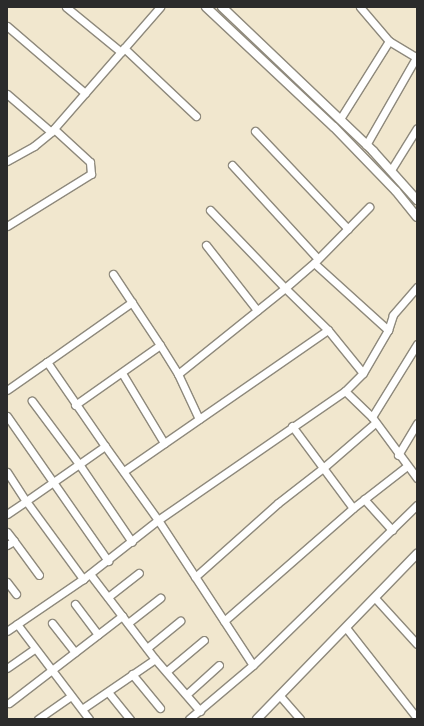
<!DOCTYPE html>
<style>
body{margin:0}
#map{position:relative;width:424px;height:726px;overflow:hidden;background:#f1e7ce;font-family:"Old Standard TT",serif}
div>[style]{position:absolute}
.roads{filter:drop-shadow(1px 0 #8e897c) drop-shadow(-1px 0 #8e897c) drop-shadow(0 1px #8e897c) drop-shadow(0 -1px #8e897c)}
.minor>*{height:7px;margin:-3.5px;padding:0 3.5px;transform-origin:3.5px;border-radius:3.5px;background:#fff}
.tertiary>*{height:8px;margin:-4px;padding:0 4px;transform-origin:4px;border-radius:4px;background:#fff}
span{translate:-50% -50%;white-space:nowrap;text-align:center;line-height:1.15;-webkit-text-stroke:4px #fbf7ec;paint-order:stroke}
.frame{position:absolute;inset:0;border:8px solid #2b2b2b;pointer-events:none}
</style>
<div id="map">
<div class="roads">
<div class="minor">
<div style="left:66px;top:7px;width:71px;rotate:39.3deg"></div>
<div style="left:360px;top:7px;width:45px;rotate:49.5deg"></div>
<div style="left:389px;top:41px;width:33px;rotate:31deg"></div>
<div style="left:7px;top:26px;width:103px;rotate:40.7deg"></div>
<div style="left:124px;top:48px;width:99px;rotate:43.4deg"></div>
<div style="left:7px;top:94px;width:58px;rotate:40.8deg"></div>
<div style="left:340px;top:119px;width:92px;rotate:-57.9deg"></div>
<div style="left:255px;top:131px;width:135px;rotate:46.5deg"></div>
<div style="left:366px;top:145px;width:103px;rotate:-60.2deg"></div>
<div style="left:7px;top:161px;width:31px;rotate:-29deg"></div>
<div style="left:34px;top:146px;width:22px;rotate:-39deg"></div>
<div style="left:51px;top:132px;width:166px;rotate:-48.9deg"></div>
<div style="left:232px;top:165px;width:127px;rotate:47.5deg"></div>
<div style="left:391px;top:170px;width:49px;rotate:-58.2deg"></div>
<div style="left:210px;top:210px;width:108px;rotate:46.1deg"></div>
<div style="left:285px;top:288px;width:38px;rotate:-41deg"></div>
<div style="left:314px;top:263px;width:100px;rotate:42.2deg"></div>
<div style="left:7px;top:226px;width:99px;rotate:-31.8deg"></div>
<div style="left:91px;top:174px;width:12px;rotate:-95deg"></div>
<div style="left:90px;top:162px;width:49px;rotate:-137.5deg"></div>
<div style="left:206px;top:245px;width:83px;rotate:51.9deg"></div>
<div style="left:316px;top:261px;width:76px;rotate:-45.5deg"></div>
<div style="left:113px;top:274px;width:85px;rotate:56.5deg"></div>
<div style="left:417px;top:287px;width:37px;rotate:131deg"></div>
<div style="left:393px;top:315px;width:16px;rotate:108deg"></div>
<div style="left:388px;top:330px;width:50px;rotate:120.2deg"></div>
<div style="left:363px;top:373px;width:25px;rotate:135deg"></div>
<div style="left:345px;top:391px;width:37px;rotate:44deg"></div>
<div style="left:372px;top:417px;width:76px;rotate:53.6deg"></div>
<div style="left:47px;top:362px;width:104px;rotate:-35.2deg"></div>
<div style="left:122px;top:373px;width:82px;rotate:59deg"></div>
<div style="left:7px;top:390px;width:49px;rotate:-35deg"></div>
<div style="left:47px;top:362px;width:102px;rotate:55.4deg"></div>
<div style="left:105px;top:446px;width:32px;rotate:145deg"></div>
<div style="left:79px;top:464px;width:79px;rotate:-126.7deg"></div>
<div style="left:75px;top:405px;width:104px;rotate:-35.2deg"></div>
<div style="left:160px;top:345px;width:34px;rotate:58deg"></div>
<div style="left:7px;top:416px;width:177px;rotate:55.1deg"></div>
<div style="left:372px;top:417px;width:86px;rotate:-58.3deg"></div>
<div style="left:199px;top:419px;width:50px;rotate:-115deg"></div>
<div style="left:178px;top:374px;width:137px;rotate:-38.8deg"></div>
<div style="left:285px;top:288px;width:60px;rotate:44.3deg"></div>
<div style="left:328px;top:330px;width:55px;rotate:50.9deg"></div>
<div style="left:292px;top:426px;width:102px;rotate:53.4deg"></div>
<div style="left:105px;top:446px;width:91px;rotate:54.4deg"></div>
<div style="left:158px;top:520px;width:173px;rotate:56.8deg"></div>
<div style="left:398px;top:455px;width:37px;rotate:-59deg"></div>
<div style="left:124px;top:471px;width:248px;rotate:-34.7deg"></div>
<div style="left:7px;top:472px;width:35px;rotate:57deg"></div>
<div style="left:26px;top:501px;width:65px;rotate:-34.9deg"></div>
<div style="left:79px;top:464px;width:94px;rotate:55.8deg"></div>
<div style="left:364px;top:499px;width:42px;rotate:47.9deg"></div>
<div style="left:7px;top:514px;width:23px;rotate:-34deg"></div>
<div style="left:26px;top:501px;width:97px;rotate:53.8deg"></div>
<div style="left:83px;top:579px;width:92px;rotate:145.6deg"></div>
<div style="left:7px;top:532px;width:11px;rotate:52deg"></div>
<div style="left:7px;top:545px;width:8px;rotate:-30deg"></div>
<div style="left:14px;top:541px;width:42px;rotate:53.7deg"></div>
<div style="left:90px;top:574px;width:107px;rotate:52.6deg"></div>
<div style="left:155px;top:659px;width:69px;rotate:49.1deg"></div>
<div style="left:195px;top:577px;width:111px;rotate:-41.7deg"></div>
<div style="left:278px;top:503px;width:57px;rotate:-37.9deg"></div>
<div style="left:323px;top:468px;width:69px;rotate:-40.9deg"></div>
<div style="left:83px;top:579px;width:95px;rotate:-38.2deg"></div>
<div style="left:158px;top:520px;width:227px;rotate:-34.6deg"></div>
<div style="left:7px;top:582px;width:15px;rotate:53deg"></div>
<div style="left:108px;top:597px;width:39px;rotate:-38deg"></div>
<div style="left:375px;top:598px;width:62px;rotate:47.6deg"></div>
<div style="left:75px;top:604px;width:38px;rotate:53deg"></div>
<div style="left:224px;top:621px;width:171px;rotate:-41.2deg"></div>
<div style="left:353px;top:508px;width:68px;rotate:-37.9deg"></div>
<div style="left:52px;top:623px;width:37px;rotate:52deg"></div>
<div style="left:128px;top:623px;width:41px;rotate:-38deg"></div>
<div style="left:17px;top:624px;width:119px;rotate:52.8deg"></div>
<div style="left:347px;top:629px;width:113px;rotate:51.8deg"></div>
<div style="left:147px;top:648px;width:43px;rotate:-39.3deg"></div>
<div style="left:7px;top:668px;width:33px;rotate:-35deg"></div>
<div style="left:167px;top:671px;width:48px;rotate:-40deg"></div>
<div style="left:132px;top:674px;width:44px;rotate:50.5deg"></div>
<div style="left:108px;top:692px;width:35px;rotate:51deg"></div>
<div style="left:187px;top:694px;width:43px;rotate:-42.2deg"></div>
<div style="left:281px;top:697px;width:29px;rotate:49deg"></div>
<div style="left:9px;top:703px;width:143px;rotate:-37.6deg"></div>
<div style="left:82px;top:709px;width:88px;rotate:-34.4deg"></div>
<div style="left:38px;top:719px;width:40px;rotate:-34.9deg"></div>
<div style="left:189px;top:719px;width:84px;rotate:-40.2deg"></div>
<div style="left:253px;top:665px;width:229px;rotate:-44.3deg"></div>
</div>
<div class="tertiary">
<div style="left:206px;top:7px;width:175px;rotate:43.2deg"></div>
<div style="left:334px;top:127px;width:89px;rotate:45.9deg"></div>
<div style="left:396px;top:191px;width:33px;rotate:51deg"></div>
<div style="left:222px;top:7px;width:209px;rotate:43.6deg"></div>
<div style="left:373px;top:151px;width:66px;rotate:48.1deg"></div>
<div style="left:257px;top:719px;width:230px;rotate:-45.9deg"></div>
</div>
</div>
<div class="frame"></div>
</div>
